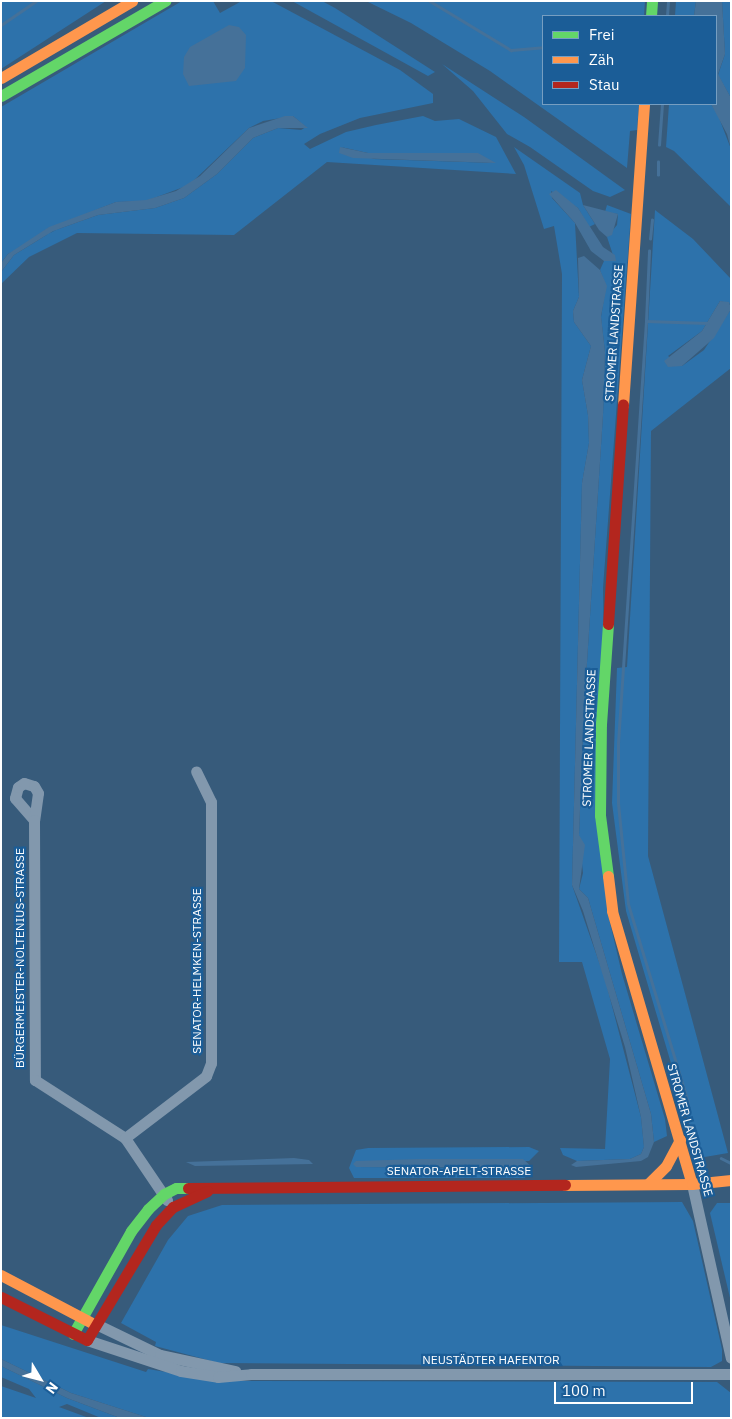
<!DOCTYPE html>
<meta charset="utf-8">
<style>
body{margin:0}
#map{position:relative;width:732px;height:1419px;overflow:hidden;background:#375b7b;font-family:"IBM Plex Sans",sans-serif}
div>[style]{position:absolute}
.green>*{inset:0;background:#2d72ab}
.water>*{inset:0;background:#457199}
.stream>*{height:2.5px;margin:-1.25px;padding:0 1.25px;transform-origin:1.25px;border-radius:1.25px;background:#457199}
.street>*{height:11px;margin:-5.5px;padding:0 5.5px;transform-origin:5.5px;border-radius:5.5px;background:#8298ad}
.fast>*{height:11px;margin:-5.5px;padding:0 5.5px;transform-origin:5.5px;border-radius:5.5px;background:#63d668}
.slow>*{height:11px;margin:-5.5px;padding:0 5.5px;transform-origin:5.5px;border-radius:5.5px;background:#ff974d}
.jam>*{height:11px;margin:-5.5px;padding:0 5.5px;transform-origin:5.5px;border-radius:5.5px;background:#b3261e}
span{translate:-50% -50%;white-space:nowrap;text-align:center;line-height:1.15;-webkit-text-stroke:4.5px #1b5d97;paint-order:stroke}
.street-label{font-size:12px;color:#fff}
.frame{position:absolute;inset:0;border:2px solid #fff;pointer-events:none}
.legend{position:absolute;left:542px;top:15px;width:175px;height:90px;box-sizing:border-box;background:#1b5d97;border:1px solid #769ec1;margin:0;padding:6px 9px;list-style:none;font-size:15px;color:#fff}
.legend li{display:flex;align-items:center;gap:10px;height:25px}
.legend b{width:25px;border:1px solid #769ec1}
.north{position:absolute;left:15px;top:1354px;width:50px;height:50px;-webkit-text-stroke:4px #1b5d97;paint-order:stroke;rotate:127deg;font-size:14px;font-weight:700;line-height:20px;text-align:center;color:#fff}
.north::after{content:'';display:block;margin:auto;width:18px;height:22px;background:#fff;clip-path:polygon(50% 0,100% 100%,50% 72%,0 100%)}
.scale{position:absolute;left:554px;top:1382px;width:139px;height:22px;box-sizing:border-box;border:2px solid #fff;border-top:0;padding-left:6px;font-size:15px;line-height:18px;white-space:nowrap;color:#fff;-webkit-text-stroke:4px #1b5d97;paint-order:stroke}
</style>
<div id="map">
<div class="green">
<div style="clip-path:polygon(1px 1px,106px 1px,1px 69px)"></div>
<div style="clip-path:polygon(evenodd,182px 1px,213px 1px,220px 13px,240px 2px,271px 1px,400px 70px,433px 94px,433px 103px,360px 118px,320px 134px,304px 144px,310px 149px,346px 132px,376px 125px,423px 116px,435px 121px,459px 119px,496px 137px,516px 174px,327px 162px,234px 235px,77px 233px,29px 257px,1px 284px,1px 272px,14px 255px,53px 231px,98px 215px,155px 208px,184px 198px,217px 174px,253px 138px,278px 128px,301px 130px,306px 127px,293px 116px,263px 121px,249px 128px,189px 185px,146px 201px,116px 202px,98px 209px,8px 254px,1px 263px,1px 107px,182px 1px,341px 147px,368px 153px,410px 153px,495px 163px,374px 159px,341px 147px)"></div>
<div style="clip-path:polygon(292px 1px,322px 1px,335px 8px,435px 72px,428px 76px)"></div>
<div style="clip-path:polygon(366px 1px,645px 1px,644px 16px,543px 16px,543px 104px,639px 104px,637px 130px,630px 131px,627px 168px,490px 71px,411px 23px)"></div>
<div style="clip-path:polygon(676px 1px,696px 1px,694px 16px,675px 16px)"></div>
<div style="clip-path:polygon(722px 1px,731px 1px,731px 98px,718px 75px,725px 54px)"></div>
<div style="clip-path:polygon(442px 64px,524px 117px,625px 190px,610px 197px,593px 191px,530px 147px,507px 134px,473px 91px)"></div>
<div style="clip-path:polygon(669px 104px,711px 104px,718px 115px,731px 149px,731px 207px,674px 151px,666px 147px)"></div>
<div style="clip-path:polygon(514px 147px,580px 193px,583px 205px,595px 224px,589px 227px,578px 208px,551px 191px,552px 198px,575px 223px,579px 297px,573px 311px,574px 322px,591px 346px,582px 380px,588px 415px,589px 443px,582px 483px,572px 885px,605px 979px,641px 1117px,644px 1147px,641px 1154px,630px 1159px,577px 1161px,563px 1155px,560px 1148px,605px 1149px,610px 1059px,582px 962px,559px 962px,562px 274px,554px 226px,544px 229px,524px 165px)"></div>
<div style="clip-path:polygon(607px 205px,631px 214px,603px 588px,607px 910px,622px 974px,665px 1119px,667px 1136px,654px 1142px,651px 1114px,588px 898px,579px 889px,583px 873px,579px 835px,584px 709px,603px 415px,605px 352px,601px 317px,606px 286px,600px 270px,604px 261px,615px 261px,607px 237px,617px 225px,618px 214px,605px 212px)"></div>
<div style="clip-path:polygon(655px 210px,693px 239px,731px 279px,731px 304px,720px 301px,702px 331px,668px 356px,682px 366px,704px 350px,731px 309px,731px 368px,651px 431px,648px 856px,728px 1153px,699px 1158px,626px 911px,612px 803px,617px 668px,627px 667px)"></div>
<div style="clip-path:polygon(529px 1147px,539px 1151px,529px 1161px,356px 1161px,356px 1167px,528px 1168px,525px 1178px,354px 1178px,349px 1168px,356px 1150px,368px 1148px)"></div>
<div style="clip-path:polygon(682px 1202px,693px 1221px,722px 1349px,722px 1361px,711px 1367px,219px 1363px,155px 1346px,156px 1342px,121px 1323px,168px 1240px,188px 1216px,222px 1205px)"></div>
<div style="clip-path:polygon(717px 1203px,731px 1203px,731px 1302px,710px 1213px)"></div>
<div style="clip-path:polygon(1px 1325px,146px 1372px,148px 1369px,220px 1381px,717px 1382px,731px 1393px,731px 1418px,149px 1418px,71px 1393px,1px 1359px)"></div>
<div style="clip-path:polygon(1px 1366px,67px 1398px,120px 1418px,101px 1418px,67px 1404px,59px 1407px,89px 1418px,1px 1418px,1px 1386px,36px 1398px,29px 1389px,1px 1377px)"></div>
</div>
<div class="water">
<div style="clip-path:polygon(696px 1px,722px 1px,725px 54px,718px 74px,731px 98px,731px 149px,727px 134px,711px 104px,716px 104px,716px 16px,694px 16px)"></div>
<div style="clip-path:polygon(229px 25px,239px 27px,246px 35px,245px 68px,236px 81px,189px 86px,183px 74px,184px 57px,190px 47px)"></div>
<div style="clip-path:polygon(285px 116px,293px 116px,308px 128px,278px 128px,253px 138px,217px 174px,184px 198px,155px 208px,98px 215px,53px 231px,14px 255px,1px 272px,1px 263px,8px 254px,49px 227px,116px 202px,146px 200px,176px 191px,200px 176px,249px 128px)"></div>
<div style="clip-path:polygon(340px 147px,368px 153px,478px 153px,496px 163px,353px 158px,339px 153px)"></div>
<div style="clip-path:polygon(556px 190px,578px 208px,603px 247px,615px 255px,616px 261px,604px 261px,591px 251px,575px 223px,549px 194px)"></div>
<div style="clip-path:polygon(583px 205px,618px 214px,612px 235px,607px 237px,599px 230px)"></div>
<div style="clip-path:polygon(584px 256px,600px 270px,607px 286px,601px 316px,605px 352px,603px 415px,584px 709px,579px 835px,585px 845px,579px 889px,588px 898px,651px 1114px,654px 1142px,648px 1157px,641px 1161px,576px 1167px,571px 1165px,577px 1161px,630px 1159px,641px 1154px,644px 1147px,641px 1117px,625px 1047px,583px 911px,572px 885px,582px 483px,589px 443px,588px 415px,582px 380px,591px 346px,574px 322px,573px 311px,579px 297px,578px 258px)"></div>
<div style="clip-path:polygon(720px 301px,729px 302px,731px 309px,714px 338px,682px 366px,668px 367px,664px 361px,702px 331px)"></div>
<div style="clip-path:polygon(294px 1158px,309px 1160px,313px 1164px,195px 1166px,186px 1162px)"></div>
<div style="clip-path:polygon(419px 1159px,523px 1159px,532px 1167px,356px 1167px,353px 1164px,356px 1161px)"></div>
<div style="clip-path:polygon(1px 1359px,71px 1393px,149px 1418px,120px 1418px,67px 1398px,1px 1366px)"></div>
</div>
<div class="stream">
<div style="left:430px;top:1px;width:95px;rotate:31.2deg"></div>
<div style="left:511px;top:50px;width:32px;rotate:-5deg"></div>
<div style="left:667px;top:16px;width:15px;rotate:-86deg"></div>
<div style="left:1px;top:25px;width:42px;rotate:-34.4deg"></div>
<div style="left:659px;top:145px;width:41px;rotate:-85.8deg"></div>
<div style="left:658px;top:175px;width:13px;rotate:-90deg"></div>
<div style="left:650px;top:239px;width:19px;rotate:-84deg"></div>
<div style="left:646px;top:321px;width:70px;rotate:-87.5deg"></div>
<div style="left:688px;top:1103px;width:208px;rotate:-106.8deg"></div>
<div style="left:628px;top:904px;width:101px;rotate:-95.7deg"></div>
<div style="left:618px;top:803px;width:60px;rotate:-90deg"></div>
<div style="left:618px;top:743px;width:423px;rotate:-86.2deg"></div>
<div style="left:646px;top:321px;width:62px;rotate:1.8deg"></div>
<div style="left:721px;top:1158px;width:11px;rotate:27deg"></div>
</div>
<div class="street">
<div style="left:34px;top:820px;width:29px;rotate:-131deg"></div>
<div style="left:15px;top:798px;width:11px;rotate:-75deg"></div>
<div style="left:18px;top:787px;width:7px;rotate:-34deg"></div>
<div style="left:24px;top:783px;width:10px;rotate:17deg"></div>
<div style="left:34px;top:786px;width:8px;rotate:60deg"></div>
<div style="left:38px;top:793px;width:27px;rotate:98deg"></div>
<div style="left:34px;top:820px;width:260px;rotate:89.8deg"></div>
<div style="left:35px;top:1080px;width:107px;rotate:32.8deg"></div>
<div style="left:125px;top:1138px;width:75px;rotate:55.9deg"></div>
<div style="left:125px;top:1138px;width:102px;rotate:-37.4deg"></div>
<div style="left:206px;top:1076px;width:14px;rotate:-69deg"></div>
<div style="left:211px;top:1063px;width:261px;rotate:-90deg"></div>
<div style="left:211px;top:802px;width:34px;rotate:-116deg"></div>
<div style="left:692px;top:1184px;width:178px;rotate:77.4deg"></div>
<div style="left:96px;top:1324px;width:71px;rotate:25.8deg"></div>
<div style="left:160px;top:1355px;width:77px;rotate:12deg"></div>
<div style="left:87px;top:1340px;width:99px;rotate:18.3deg"></div>
<div style="left:181px;top:1371px;width:37px;rotate:9deg"></div>
<div style="left:218px;top:1377px;width:33px;rotate:-5deg"></div>
<div style="left:251px;top:1374px;width:480px"></div>
</div>
<div class="fast">
<div style="left:651px;top:16px;width:15px;rotate:-86deg"></div>
<div style="left:1px;top:96px;width:190px;rotate:-30.1deg"></div>
<div style="left:608px;top:876px;width:62px;rotate:-97.5deg"></div>
<div style="left:600px;top:815px;width:91px;rotate:-89.4deg"></div>
<div style="left:601px;top:724px;width:100px;rotate:-86deg"></div>
<div style="left:73px;top:1334px;width:118px;rotate:-60.6deg"></div>
<div style="left:131px;top:1231px;width:28px;rotate:-52deg"></div>
<div style="left:148px;top:1209px;width:22px;rotate:-43deg"></div>
<div style="left:164px;top:1194px;width:13px;rotate:-27deg"></div>
<div style="left:176px;top:1188px;width:12px"></div>
</div>
<div class="slow">
<div style="left:1px;top:78px;width:152px;rotate:-30.4deg"></div>
<div style="left:623px;top:405px;width:302px;rotate:-86deg"></div>
<div style="left:608px;top:876px;width:35px;rotate:83deg"></div>
<div style="left:612px;top:911px;width:284px;rotate:73.7deg"></div>
<div style="left:648px;top:1184px;width:25px;rotate:-45deg"></div>
<div style="left:666px;top:1166px;width:30px;rotate:-62deg"></div>
<div style="left:565px;top:1185px;width:127px;rotate:-0.5deg"></div>
<div style="left:692px;top:1184px;width:39px;rotate:-6deg"></div>
<div style="left:1px;top:1275px;width:101px;rotate:27.8deg"></div>
</div>
<div class="jam">
<div style="left:608px;top:624px;width:220px;rotate:-86.1deg"></div>
<div style="left:188px;top:1188px;width:377px;rotate:-0.5deg"></div>
<div style="left:1px;top:1297px;width:96px;rotate:26.6deg"></div>
<div style="left:87px;top:1340px;width:134px;rotate:-59deg"></div>
<div style="left:156px;top:1225px;width:25px;rotate:-47deg"></div>
<div style="left:173px;top:1207px;width:38px;rotate:-25deg"></div>
</div>
<div class="street-label">
<span style="left:614px;top:333px;rotate:-86deg">STROMER LANDSTRASSE</span>
<span style="left:589px;top:738px;rotate:-88deg">STROMER LANDSTRASSE</span>
<span style="left:20px;top:958px;rotate:-90deg">BÜRGERMEISTER-NOLTENIUS-STRASSE</span>
<span style="left:197px;top:971px;rotate:-90deg">SENATOR-HELMKEN-STRASSE</span>
<span style="left:690px;top:1130px;rotate:74deg">STROMER LANDSTRASSE</span>
<span style="left:459px;top:1171px">SENATOR-APELT-STRASSE</span>
<span style="left:491px;top:1360px">NEUSTÄDTER HAFENTOR</span>
</div>
<div class="frame"></div>
<ul class="legend">
<li><b style="height:6px;background:#63d668"></b>Frei</li>
<li><b style="height:6px;background:#ff974d"></b>Zäh</li>
<li><b style="height:6px;background:#b3261e"></b>Stau</li>
</ul>
<div class="north">N</div>
<div class="scale">100 m</div>
</div>
